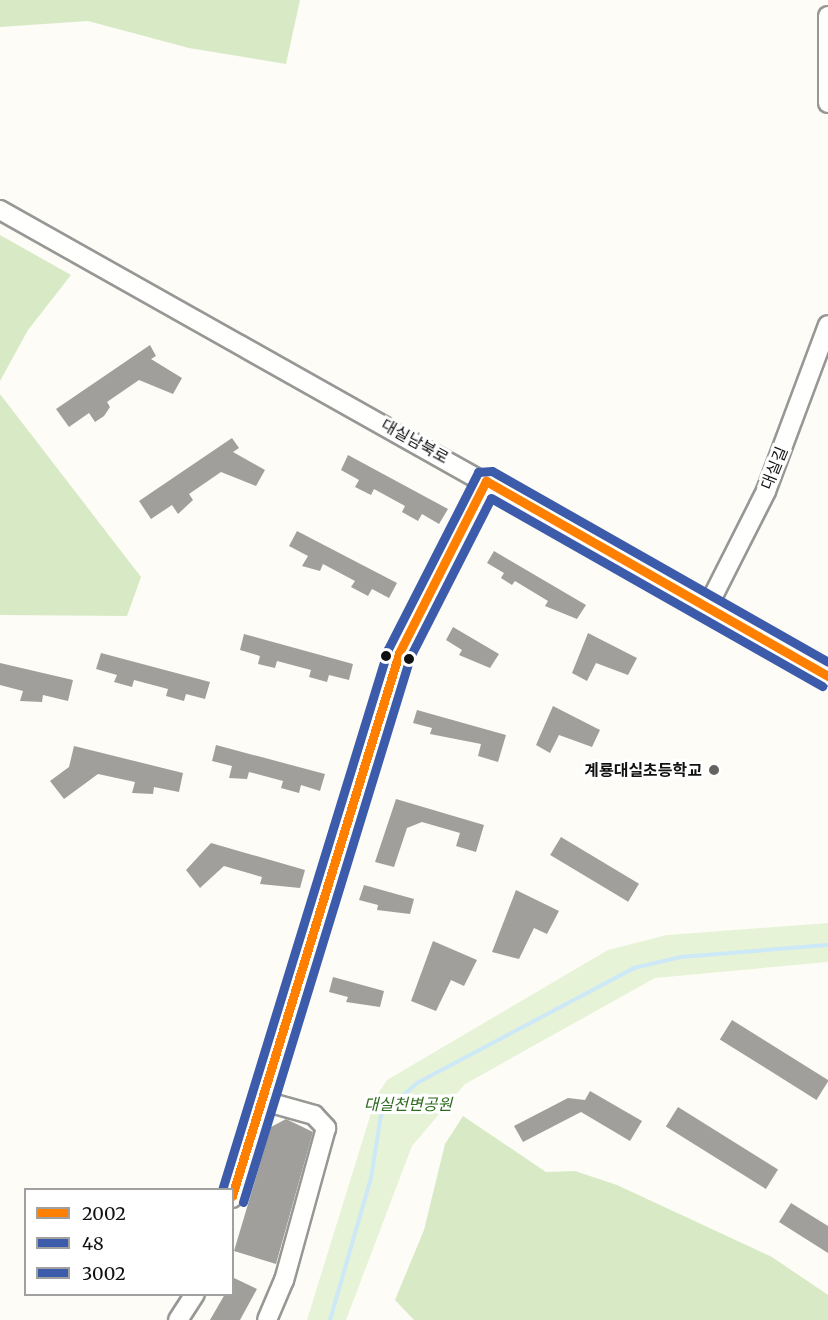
<!DOCTYPE html>
<meta charset="utf-8">
<style>
body{margin:0}
#map{position:relative;width:828px;height:1320px;overflow:hidden;background:#fdfcf7;font-family:Merriweather,"Noto Sans KR",serif}
div>[style]{position:absolute}
.green>*{inset:0;background:#e7f3d7}
.forest>*{inset:0;background:#d8eac5}
.stream>*{height:4px;margin:-2px;padding:0 2px;transform-origin:2px;border-radius:2px;background:#cde8f7}
.building>*{inset:0;background:#a19f9c;transform-origin:0 0}
.roads{filter:drop-shadow(2px 0 #979795) drop-shadow(-2px 0 #979795) drop-shadow(0 2px #979795) drop-shadow(0 -2px #979795)}
.minor>*{height:18px;margin:-9px;padding:0 9px;transform-origin:9px;border-radius:9px;background:#fffffe}
.bus-1>*{height:9px;margin:-4.5px;padding:0 4.5px;transform-origin:4.5px;border-radius:4.5px;background:#ff7f00}
.bus-2>*{height:9px;margin:-4.5px;padding:0 4.5px;transform-origin:4.5px;border-radius:4.5px;background:#3d5bab}
.bus-3>*{height:9px;margin:-4.5px;padding:0 4.5px;transform-origin:4.5px;border-radius:4.5px;background:#3d5bab}
.dots>*{width:16px;height:16px;translate:-50% -50%;box-sizing:border-box;border:3px solid #fff;border-radius:50%}
span{translate:-50% -50%;white-space:nowrap;text-align:center;line-height:1.15;-webkit-text-stroke:6px #fff;paint-order:stroke}
.street-label{font-size:16px;color:#111}
.poi-label{font-size:16px;color:#111;font-weight:700}
.right{translate:-100% -50%;text-align:right}
.park-label{font-size:16px;color:#2f6b1f;font-style:italic}
.legend{position:absolute;left:24px;top:1188px;width:210px;height:108px;box-sizing:border-box;background:#fff;border:2px solid #a0a0a0;margin:0;padding:8px 10px;list-style:none;font-size:18px;color:#111}
.legend li{display:flex;align-items:center;gap:12px;height:30px}
.legend b{width:30px;border:2px solid #a0a0a0}
</style>
<div id="map">
<div class="green">
<div style="clip-path:polygon(828px 923px,828px 962px,655px 978px,465px 1084px,412px 1146px,346px 1320px,307px 1320px,376px 1097px,387px 1080px,608px 950px,667px 935px)"></div>
</div>
<div class="forest">
<div style="clip-path:polygon(0 0,300px 0,286px 64px,189px 48px,88px 21px,0 27px)"></div>
<div style="clip-path:polygon(0 235px,71px 275px,28px 330px,0 381px)"></div>
<div style="clip-path:polygon(0 394px,141px 577px,127px 616px,0 615px)"></div>
<div style="clip-path:polygon(463px 1116px,546px 1172px,575px 1171px,617px 1185px,772px 1257px,828px 1295px,828px 1320px,414px 1320px,395px 1300px,424px 1230px,445px 1144px)"></div>
</div>
<div class="stream">
<div style="left:330px;top:1320px;width:148px;rotate:-73.9deg"></div>
<div style="left:371px;top:1178px;width:64px;rotate:-81deg"></div>
<div style="left:381px;top:1115px;width:48px;rotate:-41.6deg"></div>
<div style="left:417px;top:1083px;width:246px;rotate:-27.9deg"></div>
<div style="left:634px;top:968px;width:48px;rotate:-13.2deg"></div>
<div style="left:681px;top:957px;width:147px;rotate:-4.7deg"></div>
</div>
<div class="building">
<div style="clip-path:polygon(150px 345px,156px 356px,151px 359px,182px 378px,173px 394px,139px 380px,107px 402px,110px 407px,104px 416px,95px 422px,89px 413px,69px 427px,56px 409px)"></div>
<div style="clip-path:polygon(232px 438px,239px 448px,233px 452px,265px 470px,256px 486px,221px 472px,189px 494px,193px 500px,178px 514px,172px 505px,151px 519px,139px 501px)"></div>
<div style="clip-path:polygon(348px 455px,448px 509px,439px 524px,422px 514px,418px 521px,402px 512px,405px 506px,374px 489px,371px 495px,355px 487px,359px 480px,341px 470px)"></div>
<div style="clip-path:polygon(297px 531px,397px 583px,389px 598px,372px 589px,368px 596px,351px 587px,355px 581px,323px 564px,320px 571px,302px 566px,308px 556px,289px 546px)"></div>
<div style="clip-path:polygon(494px 551px,586px 605px,577px 619px,545px 606px,548px 601px,515px 581px,512px 585px,501px 578px,504px 573px,487px 563px)"></div>
<div style="clip-path:polygon(453px 627px,499px 654px,490px 668px,459px 655px,462px 650px,446px 640px)"></div>
<div style="clip-path:polygon(588px 633px,637px 658px,628px 675px,596px 663px,587px 681px,572px 673px)"></div>
<div style="clip-path:polygon(244px 634px,353px 664px,349px 680px,329px 675px,327px 682px,309px 677px,311px 670px,277px 661px,275px 668px,258px 664px,260px 656px,240px 650px)"></div>
<div style="clip-path:polygon(101px 653px,210px 682px,205px 699px,186px 694px,184px 701px,166px 696px,168px 689px,134px 680px,132px 687px,114px 682px,117px 675px,96px 669px)"></div>
<div style="clip-path:polygon(0 663px,73px 680px,68px 701px,43px 695px,42px 702px,20px 701px,23px 691px,0 685px)"></div>
<div style="clip-path:polygon(553px 706px,600px 730px,592px 747px,559px 735px,550px 753px,536px 745px)"></div>
<div style="clip-path:polygon(417px 710px,506px 735px,498px 762px,478px 756px,481px 744px,430px 734px,432px 728px,413px 723px)"></div>
<div style="clip-path:polygon(216px 745px,325px 774px,320px 791px,301px 785px,299px 793px,281px 788px,283px 781px,249px 772px,247px 779px,229px 778px,232px 766px,212px 761px)"></div>
<div style="clip-path:polygon(74px 746px,183px 773px,179px 792px,154px 787px,153px 794px,132px 793px,135px 782px,98px 774px,64px 799px,50px 781px,69px 767px)"></div>
<div style="clip-path:polygon(396px 799px,484px 825px,476px 852px,456px 846px,460px 833px,422px 822px,407px 828px,394px 867px,375px 862px)"></div>
<div style="left:561px;top:837px;width:91px;height:21px;rotate:31deg"></div>
<div style="clip-path:polygon(211px 843px,305px 870px,300px 888px,260px 884px,262px 877px,224px 866px,200px 888px,186px 870px)"></div>
<div style="clip-path:polygon(364px 885px,414px 899px,410px 914px,377px 910px,378px 905px,359px 900px)"></div>
<div style="clip-path:polygon(516px 890px,559px 911px,547px 934px,534px 928px,519px 959px,492px 952px)"></div>
<div style="clip-path:polygon(433px 941px,477px 960px,464px 986px,451px 980px,436px 1011px,411px 1001px)"></div>
<div style="clip-path:polygon(333px 977px,384px 991px,380px 1007px,346px 1002px,348px 997px,329px 992px)"></div>
<div style="left:732px;top:1020px;width:114px;height:23px;rotate:32deg"></div>
<div style="clip-path:polygon(590px 1091px,642px 1121px,630px 1141px,581px 1112px,523px 1142px,514px 1126px,568px 1098px,585px 1100px)"></div>
<div style="left:678px;top:1107px;width:118px;height:23px;rotate:32deg"></div>
<div style="clip-path:polygon(286px 1119px,313px 1132px,276px 1264px,234px 1251px,271px 1127px)"></div>
<div style="clip-path:polygon(791px 1203px,828px 1226px,828px 1253px,779px 1222px)"></div>
<div style="clip-path:polygon(232px 1277px,257px 1289px,240px 1320px,210px 1320px,225px 1294px,232px 1294px)"></div>
</div>
<div class="roads">
<div class="minor">
<div style="left:828px;top:16px;width:87px;rotate:90deg"></div>
<div style="left:0;top:210px;width:950px;rotate:29.37deg"></div>
<div style="left:708px;top:606px;width:129px;rotate:-63.2deg"></div>
<div style="left:766px;top:491px;width:177px;rotate:-69.5deg"></div>
<div style="left:264px;top:1101px;width:52px;rotate:15.6deg"></div>
<div style="left:314px;top:1115px;width:18px;rotate:47deg"></div>
<div style="left:326px;top:1128px;width:158px;rotate:105.4deg"></div>
<div style="left:284px;top:1280px;width:43px;rotate:113deg"></div>
<div style="left:232px;top:1198px;width:570px;rotate:-72.96deg"></div>
<div style="left:399px;top:653px;width:193px;rotate:-63.2deg"></div>
<div style="left:178px;top:1320px;width:31px;rotate:-57deg"></div>
</div>
</div>
<div class="bus-1">
<div style="left:486px;top:481px;width:394px;rotate:29.7deg"></div>
<div style="left:232px;top:1196px;width:568px;rotate:-72.9deg"></div>
<div style="left:399px;top:653px;width:193px;rotate:-63.2deg"></div>
</div>
<div class="bus-2">
<div style="left:243px;top:1202px;width:570px;rotate:-72.96deg"></div>
<div style="left:410px;top:657px;width:178px;rotate:-63deg"></div>
<div style="left:491px;top:498px;width:381px;rotate:29.6deg"></div>
</div>
<div class="bus-3">
<div style="left:222px;top:1190px;width:566px;rotate:-72.94deg"></div>
<div style="left:388px;top:649px;width:199px;rotate:-63deg"></div>
<div style="left:478px;top:472px;width:14px;rotate:-4deg"></div>
<div style="left:492px;top:471px;width:386px;rotate:29.6deg"></div>
</div>
<div class="dots">
<div style="left:386px;top:656px;background:#111"></div>
<div style="left:409px;top:659px;background:#111"></div>
<div style="left:714px;top:770px;background:#646362"></div>
</div>
<div class="street-label">
<span style="left:415px;top:441px;rotate:29deg">대실남북로</span>
<span style="left:774px;top:468px;rotate:-68deg">대실길</span>
</div>
<div class="poi-label">
<span class="right" style="left:702px;top:770px">계룡대실초등학교</span>
</div>
<div class="park-label">
<span style="left:408px;top:1104px">대실천변공원</span>
</div>
<ul class="legend">
<li><b style="height:8px;background:#ff7f00"></b>2002</li>
<li><b style="height:8px;background:#3d5bab"></b>48</li>
<li><b style="height:8px;background:#3d5bab"></b>3002</li>
</ul>
</div>
